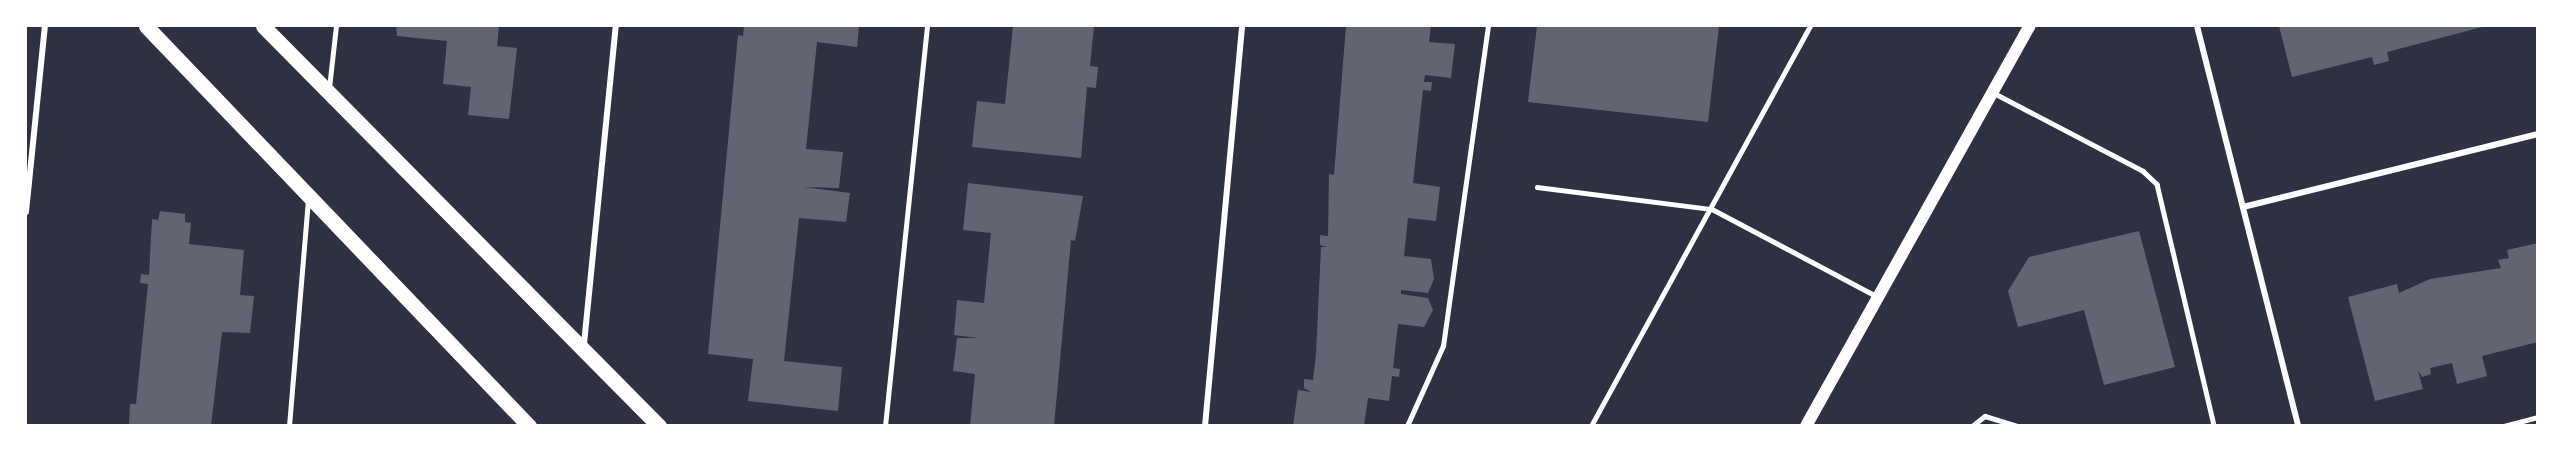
<!DOCTYPE html>
<style>
body{margin:0}
#map{position:relative;width:2563px;height:451px;overflow:hidden;background:#2d3142;font-family:Jost,sans-serif}
div>[style]{position:absolute}
.building>*{inset:0;background:#626471}
.service>*{height:4.5px;margin:-2.25px;padding:0 2.25px;transform-origin:2.25px;border-radius:2.25px;background:#fff}
.minor>*{height:6px;margin:-3px;padding:0 3px;transform-origin:3px;border-radius:3px;background:#fff}
.secondary>*{height:12px;margin:-6px;padding:0 6px;transform-origin:6px;border-radius:6px;background:#fff}
.primary>*{height:15px;margin:-7.5px;padding:0 7.5px;transform-origin:7.5px;border-radius:7.5px;background:#fff}
span{translate:-50% -50%;white-space:nowrap;text-align:center;line-height:1.15;-webkit-text-stroke:4.5px #fff;paint-order:stroke}
.frame{position:absolute;inset:0;border:27px solid #fff;pointer-events:none}
</style>
<div id="map">
<div class="building">
<div style="clip-path:polygon(396px 26px,499px 26px,497px 46px,517px 48px,509px 119px,468px 115px,471px 87px,443px 84px,447px 41px,397px 36px)"></div>
<div style="clip-path:polygon(744px 26px,859px 26px,857px 47px,817px 42px,806px 149px,843px 152px,839px 188px,803px 187px,850px 193px,846px 222px,799px 218px,784px 361px,842px 367px,838px 411px,748px 401px,753px 359px,708px 354px,738px 35px,743px 36px)"></div>
<div style="clip-path:polygon(1013px 26px,1094px 26px,1090px 66px,1098px 67px,1096px 88px,1087px 87px,1081px 158px,972px 147px,977px 101px,1005px 104px)"></div>
<div style="clip-path:polygon(1346px 26px,1431px 26px,1429px 42px,1455px 44px,1451px 78px,1425px 75px,1424px 82px,1432px 82px,1431px 91px,1423px 90px,1413px 183px,1440px 187px,1436px 221px,1408px 218px,1404px 256px,1431px 259px,1434px 279px,1428px 293px,1401px 290px,1401px 294px,1428px 298px,1433px 310px,1424px 327px,1398px 324px,1393px 368px,1400px 369px,1399px 377px,1392px 376px,1389px 401px,1368px 398px,1364px 426px,1293px 426px,1298px 390px,1311px 392px,1304px 388px,1304px 379px,1313px 380px,1316px 354px,1321px 247px,1327px 247px,1320px 245px,1320px 235px,1328px 236px,1329px 174px,1334px 175px)"></div>
<div style="clip-path:polygon(1537px 26px,1719px 26px,1708px 122px,1528px 102px)"></div>
<div style="clip-path:polygon(2279px 26px,2486px 26px,2387px 52px,2389px 61px,2374px 65px,2372px 57px,2292px 77px)"></div>
<div style="clip-path:polygon(968px 183px,1083px 196px,1075px 241px,1071px 240px,1054px 426px,970px 426px,975px 374px,953px 371px,957px 338px,979px 338px,954px 335px,957px 300px,984px 303px,991px 233px,963px 230px)"></div>
<div style="clip-path:polygon(160px 211px,185px 214px,185px 222px,191px 223px,189px 244px,244px 250px,240px 295px,254px 296px,250px 333px,222px 332px,211px 426px,129px 426px,130px 404px,136px 404px,148px 284px,140px 283px,141px 274px,149px 275px,152px 219px,158px 220px)"></div>
<div style="clip-path:polygon(2139px 231px,2175px 367px,2104px 385px,2084px 310px,2018px 327px,2008px 291px,2029px 257px)"></div>
<div style="clip-path:polygon(2538px 243px,2538px 342px,2482px 356px,2487px 376px,2457px 384px,2452px 363px,2430px 368px,2431px 374px,2422px 377px,2418px 371px,2423px 389px,2375px 401px,2348px 297px,2397px 284px,2399px 293px,2430px 279px,2501px 268px,2498px 260px,2509px 258px,2507px 250px)"></div>
</div>
<div class="service">
<div style="left:329px;top:88px;width:62px;rotate:-83.6deg"></div>
<div style="left:1994px;top:93px;width:168px;rotate:27.6deg"></div>
<div style="left:2143px;top:171px;width:19px;rotate:43deg"></div>
<div style="left:2157px;top:184px;width:249px;rotate:76.7deg"></div>
<div style="left:1537px;top:187px;width:176px;rotate:7.2deg"></div>
<div style="left:1712px;top:209px;width:188px;rotate:27.9deg"></div>
<div style="left:289px;top:426px;width:226px;rotate:-85.2deg"></div>
<div style="left:885px;top:426px;width:402px;rotate:-84deg"></div>
<div style="left:1407px;top:426px;width:88px;rotate:-65.8deg"></div>
<div style="left:1443px;top:346px;width:323px;rotate:-82deg"></div>
<div style="left:1591px;top:426px;width:456px;rotate:-61.3deg"></div>
<div style="left:1972px;top:426px;width:16px;rotate:-38deg"></div>
<div style="left:1985px;top:416px;width:34px;rotate:17deg"></div>
<div style="left:2504px;top:426px;width:35px;rotate:-15deg"></div>
</div>
<div class="minor">
<div style="left:2197px;top:26px;width:413px;rotate:75.8deg"></div>
<div style="left:2243px;top:207px;width:304px;rotate:-13.9deg"></div>
<div style="left:26px;top:212px;width:187px;rotate:-84.2deg"></div>
<div style="left:584px;top:344px;width:320px;rotate:-84.3deg"></div>
<div style="left:1205px;top:426px;width:402px;rotate:-84.7deg"></div>
</div>
<div class="secondary">
<div style="left:1806px;top:426px;width:458px;rotate:-60.8deg"></div>
</div>
<div class="primary">
<div style="left:146px;top:26px;width:554px;rotate:46.24deg"></div>
<div style="left:263px;top:26px;width:563px;rotate:45.29deg"></div>
</div>
<div class="frame"></div>
</div>
